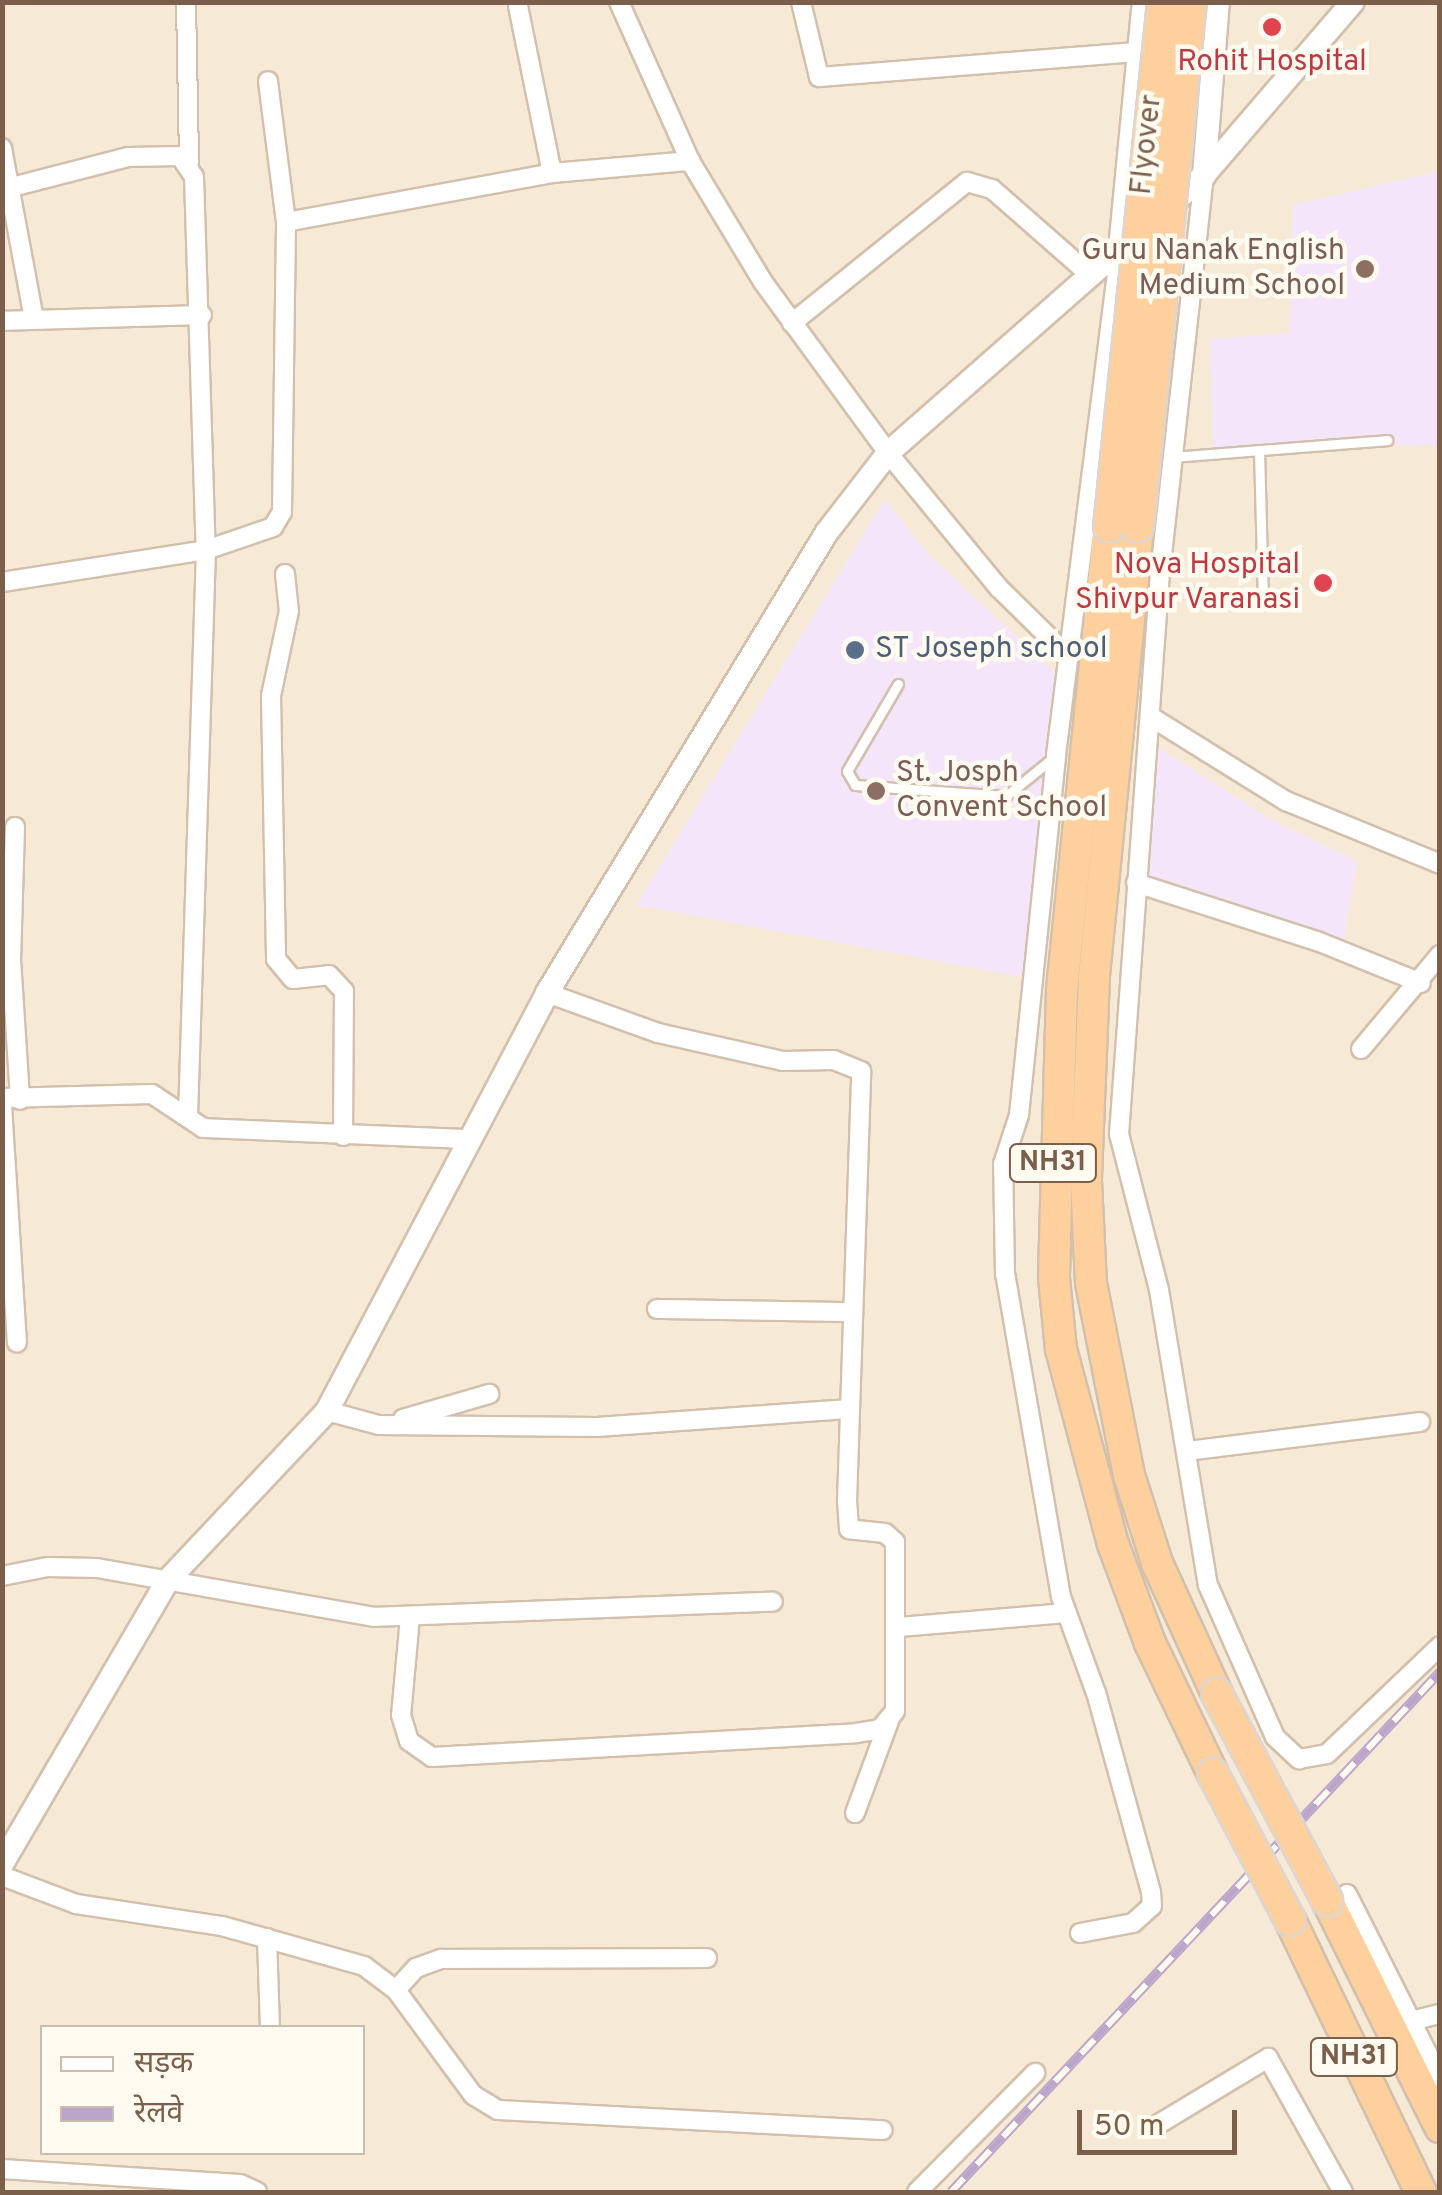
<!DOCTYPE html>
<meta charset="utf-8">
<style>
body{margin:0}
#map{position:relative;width:1442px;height:2195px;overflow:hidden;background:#fef7e9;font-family:Overpass,"Noto Sans Devanagari",sans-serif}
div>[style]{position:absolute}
.residential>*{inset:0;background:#f6ead7}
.education>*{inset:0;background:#f5e5fb}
.roads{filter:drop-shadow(2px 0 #d2c0ad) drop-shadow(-2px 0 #d2c0ad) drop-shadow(0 2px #d2c0ad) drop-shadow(0 -2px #d2c0ad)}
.service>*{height:9px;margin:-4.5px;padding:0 4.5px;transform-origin:4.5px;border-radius:4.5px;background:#fff}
.minor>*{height:18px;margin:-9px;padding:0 9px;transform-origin:9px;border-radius:9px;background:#fff}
.tertiary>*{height:22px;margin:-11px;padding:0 11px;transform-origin:11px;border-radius:11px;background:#fff}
.trunk>*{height:30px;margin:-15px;padding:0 15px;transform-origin:15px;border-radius:15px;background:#fdd09e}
.rail>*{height:10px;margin-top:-5px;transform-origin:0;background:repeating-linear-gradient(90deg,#fffbf1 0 19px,#bca5ca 0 38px);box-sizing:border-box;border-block:2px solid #bca5ca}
.bridges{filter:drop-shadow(2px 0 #ddd5d0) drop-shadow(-2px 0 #ddd5d0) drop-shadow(0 2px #ddd5d0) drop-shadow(0 -2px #ddd5d0)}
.trunk-bridge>*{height:30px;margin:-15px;padding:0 15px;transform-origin:15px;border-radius:15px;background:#fdd09e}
.dots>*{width:28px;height:28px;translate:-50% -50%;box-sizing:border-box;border:5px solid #fffbf1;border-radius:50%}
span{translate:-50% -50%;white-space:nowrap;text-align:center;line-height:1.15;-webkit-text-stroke:9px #fffbf1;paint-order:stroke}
.shield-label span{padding:2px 8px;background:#fffbf1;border:2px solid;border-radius:8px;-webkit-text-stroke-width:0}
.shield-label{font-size:28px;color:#7b5f4a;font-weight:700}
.health-label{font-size:30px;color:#be3a42}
.right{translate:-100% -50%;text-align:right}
.street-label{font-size:30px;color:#7b5f4a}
.education-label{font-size:30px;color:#785e54}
.left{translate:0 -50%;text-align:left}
.service-label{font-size:30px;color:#4e5e75}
.frame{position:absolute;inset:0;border:5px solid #7b5f4a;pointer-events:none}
.legend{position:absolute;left:40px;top:2025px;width:325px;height:130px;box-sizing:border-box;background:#fffbf1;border:2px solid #cabdae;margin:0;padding:12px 18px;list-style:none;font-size:30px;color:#7b5f4a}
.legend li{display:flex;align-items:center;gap:20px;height:50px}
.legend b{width:50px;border:2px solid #cabdae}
.scale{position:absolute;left:1077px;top:2110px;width:160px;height:45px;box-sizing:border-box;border:5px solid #7b5f4a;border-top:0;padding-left:12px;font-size:30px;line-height:35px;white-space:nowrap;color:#7b5f4a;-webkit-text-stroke:8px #fffbf1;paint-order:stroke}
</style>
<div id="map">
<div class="residential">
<div style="clip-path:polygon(evenodd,3px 3px,1439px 3px,1439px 2192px,3px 2192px,3px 3px,42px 2028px,362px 2028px,362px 2152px,42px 2152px,42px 2028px)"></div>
</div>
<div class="education">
<div style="clip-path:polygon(1439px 171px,1439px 456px,1434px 445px,1213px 447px,1210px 339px,1289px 333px,1293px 205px)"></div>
<div style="clip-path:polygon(885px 499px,929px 555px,1059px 676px,1023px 977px,636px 905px)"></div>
<div style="clip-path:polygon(1154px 745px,1272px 820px,1357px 861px,1344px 941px,1141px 889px)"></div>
</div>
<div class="roads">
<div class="service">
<div style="left:1259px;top:450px;width:155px;rotate:88.5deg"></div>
<div style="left:1173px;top:457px;width:215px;rotate:-4.5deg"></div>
<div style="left:898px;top:684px;width:101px;rotate:120.4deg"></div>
<div style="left:847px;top:771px;width:16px;rotate:60deg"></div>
<div style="left:855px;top:785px;width:151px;rotate:4.2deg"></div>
<div style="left:1006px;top:796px;width:63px;rotate:-39.2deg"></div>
</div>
<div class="minor">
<div style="left:186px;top:2px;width:161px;rotate:88.9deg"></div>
<div style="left:619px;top:2px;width:174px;rotate:65.9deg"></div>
<div style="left:690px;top:161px;width:141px;rotate:58.9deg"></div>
<div style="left:763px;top:282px;width:212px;rotate:53.8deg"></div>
<div style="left:888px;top:453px;width:175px;rotate:50.6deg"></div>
<div style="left:999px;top:588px;width:98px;rotate:44.6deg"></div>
<div style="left:801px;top:2px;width:77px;rotate:76.5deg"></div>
<div style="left:819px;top:77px;width:322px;rotate:-4.5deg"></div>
<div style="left:518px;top:6px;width:170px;rotate:78.5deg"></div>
<div style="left:2px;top:148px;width:174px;rotate:79.4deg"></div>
<div style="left:1204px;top:175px;width:399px;rotate:96.3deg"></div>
<div style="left:1160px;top:572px;width:563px;rotate:94.17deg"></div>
<div style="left:1119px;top:1134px;width:161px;rotate:75.6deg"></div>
<div style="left:1159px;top:1290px;width:299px;rotate:80.6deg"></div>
<div style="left:1208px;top:1585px;width:166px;rotate:66.2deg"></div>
<div style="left:1275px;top:1737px;width:33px;rotate:43deg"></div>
<div style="left:1299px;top:1759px;width:28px;rotate:-10deg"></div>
<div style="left:1327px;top:1754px;width:156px;rotate:-43.7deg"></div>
<div style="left:12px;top:187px;width:120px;rotate:-14.5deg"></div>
<div style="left:128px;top:157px;width:52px;rotate:-1.1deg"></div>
<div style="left:180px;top:156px;width:25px;rotate:56deg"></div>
<div style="left:194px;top:177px;width:373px;rotate:88.2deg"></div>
<div style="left:206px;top:550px;width:568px;rotate:91.82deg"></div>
<div style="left:286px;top:222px;width:270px;rotate:-10.4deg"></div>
<div style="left:552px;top:173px;width:139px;rotate:-5deg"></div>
<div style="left:2px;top:321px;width:200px;rotate:-1.7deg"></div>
<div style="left:792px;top:323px;width:225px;rotate:-38.9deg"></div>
<div style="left:967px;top:182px;width:26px;rotate:16deg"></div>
<div style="left:992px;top:189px;width:129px;rotate:41.2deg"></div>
<div style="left:285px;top:574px;width:37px;rotate:84deg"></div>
<div style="left:289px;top:611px;width:87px;rotate:102deg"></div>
<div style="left:271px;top:696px;width:263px;rotate:88.9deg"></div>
<div style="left:276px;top:959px;width:26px;rotate:50deg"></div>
<div style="left:293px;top:979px;width:36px;rotate:-6deg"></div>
<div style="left:329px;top:975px;width:22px;rotate:47deg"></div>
<div style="left:344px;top:991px;width:145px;rotate:90.4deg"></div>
<div style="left:2px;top:582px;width:206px;rotate:-8.9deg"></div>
<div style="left:206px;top:550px;width:71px;rotate:-18.9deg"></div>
<div style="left:273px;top:527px;width:17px;rotate:-59deg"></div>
<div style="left:282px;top:512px;width:290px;rotate:-89.2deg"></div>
<div style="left:286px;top:222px;width:142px;rotate:-97.3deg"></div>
<div style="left:1151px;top:717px;width:159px;rotate:31.9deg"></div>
<div style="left:1286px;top:801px;width:166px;rotate:22.2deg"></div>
<div style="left:15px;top:827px;width:132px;rotate:91.7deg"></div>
<div style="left:11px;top:959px;width:141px;rotate:86.3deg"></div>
<div style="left:1136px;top:883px;width:190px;rotate:17.8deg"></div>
<div style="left:1317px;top:941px;width:112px;rotate:22deg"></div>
<div style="left:1361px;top:1049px;width:123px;rotate:-50deg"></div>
<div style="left:2px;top:1098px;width:150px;rotate:-1.5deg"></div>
<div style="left:152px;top:1094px;width:61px;rotate:33.7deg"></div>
<div style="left:203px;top:1128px;width:265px;rotate:2.4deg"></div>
<div style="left:2px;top:1105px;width:238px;rotate:86.4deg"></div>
<div style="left:657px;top:1309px;width:192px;rotate:0.9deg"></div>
<div style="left:327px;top:1411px;width:54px;rotate:15.1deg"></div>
<div style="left:379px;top:1425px;width:218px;rotate:0.5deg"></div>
<div style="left:597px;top:1427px;width:250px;rotate:-4.1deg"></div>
<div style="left:403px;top:1419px;width:90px;rotate:-16.2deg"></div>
<div style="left:1187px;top:1451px;width:235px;rotate:-7.1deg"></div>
<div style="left:2px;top:1576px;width:47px;rotate:-11.1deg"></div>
<div style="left:48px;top:1567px;width:49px;rotate:1.2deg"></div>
<div style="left:97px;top:1568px;width:281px;rotate:10deg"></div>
<div style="left:374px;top:1617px;width:399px;rotate:-2.2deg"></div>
<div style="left:410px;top:1617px;width:98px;rotate:95.2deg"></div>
<div style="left:401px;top:1715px;width:27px;rotate:73deg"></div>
<div style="left:409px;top:1741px;width:28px;rotate:35deg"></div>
<div style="left:432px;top:1757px;width:425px;rotate:-3.2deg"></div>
<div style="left:856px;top:1733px;width:24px;rotate:-9deg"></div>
<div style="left:880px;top:1729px;width:23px;rotate:-50deg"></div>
<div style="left:895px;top:1711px;width:169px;rotate:-90deg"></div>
<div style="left:895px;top:1542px;width:13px;rotate:-138deg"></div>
<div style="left:885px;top:1533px;width:36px;rotate:-174deg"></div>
<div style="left:849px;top:1529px;width:27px;rotate:-94deg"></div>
<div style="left:847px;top:1502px;width:431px;rotate:-88.1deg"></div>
<div style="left:861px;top:1071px;width:29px;rotate:-158deg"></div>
<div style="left:834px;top:1060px;width:51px;rotate:178.9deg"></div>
<div style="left:783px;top:1061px;width:128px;rotate:-167.4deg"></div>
<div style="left:658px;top:1033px;width:118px;rotate:-160.2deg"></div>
<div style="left:899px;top:1627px;width:168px;rotate:-4.8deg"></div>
<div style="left:855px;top:1813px;width:98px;rotate:-69.7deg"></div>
<div style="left:2px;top:1876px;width:79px;rotate:20.7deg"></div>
<div style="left:76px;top:1904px;width:148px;rotate:8.6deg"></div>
<div style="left:222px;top:1926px;width:148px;rotate:15.7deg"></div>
<div style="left:364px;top:1966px;width:40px;rotate:37deg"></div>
<div style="left:396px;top:1990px;width:130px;rotate:53.7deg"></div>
<div style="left:473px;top:2095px;width:29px;rotate:31deg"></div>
<div style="left:498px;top:2110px;width:385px;rotate:3deg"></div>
<div style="left:1347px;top:1894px;width:206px;rotate:63.2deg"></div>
<div style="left:1080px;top:1933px;width:54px;rotate:-10.7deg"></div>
<div style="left:1133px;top:1923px;width:25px;rotate:-42deg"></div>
<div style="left:1152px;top:1906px;width:14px;rotate:-94deg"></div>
<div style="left:1151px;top:1892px;width:206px;rotate:-105.4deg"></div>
<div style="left:1096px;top:1693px;width:102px;rotate:-110deg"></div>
<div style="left:1061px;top:1597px;width:328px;rotate:-99.8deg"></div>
<div style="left:1005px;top:1274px;width:110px;rotate:-91deg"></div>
<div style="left:1003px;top:1164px;width:52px;rotate:-71.9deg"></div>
<div style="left:1019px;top:1115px;width:362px;rotate:-84.1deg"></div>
<div style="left:1056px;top:755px;width:510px;rotate:-82.79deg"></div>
<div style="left:267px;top:1938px;width:90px;rotate:88.1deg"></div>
<div style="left:396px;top:1990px;width:30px;rotate:-48deg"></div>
<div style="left:416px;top:1968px;width:27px;rotate:-20deg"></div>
<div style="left:441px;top:1959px;width:266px;rotate:-0.2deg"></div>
<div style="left:1411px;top:2021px;width:30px;rotate:-14deg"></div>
<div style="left:1157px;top:2125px;width:130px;rotate:-31.1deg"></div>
<div style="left:1268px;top:2058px;width:154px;rotate:60.8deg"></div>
<div style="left:2px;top:2169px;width:238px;rotate:3.6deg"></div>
<div style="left:240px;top:2184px;width:19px;rotate:25deg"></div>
<div style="left:917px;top:2192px;width:168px;rotate:-45.2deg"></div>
</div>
<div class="tertiary">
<div style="left:1204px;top:175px;width:174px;rotate:-85.4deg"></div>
<div style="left:1120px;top:249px;width:248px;rotate:-84.5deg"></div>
<div style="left:2px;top:1864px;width:329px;rotate:-59.7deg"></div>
<div style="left:168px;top:1580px;width:232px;rotate:-46.7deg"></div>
<div style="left:327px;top:1411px;width:472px;rotate:-62.2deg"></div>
<div style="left:547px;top:993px;width:539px;rotate:-58.73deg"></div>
<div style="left:827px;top:532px;width:100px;rotate:-52.3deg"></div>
<div style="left:888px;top:453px;width:421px;rotate:-41.3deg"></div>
<div style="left:1204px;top:175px;width:228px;rotate:-49.3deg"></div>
</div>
<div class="trunk">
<div style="left:1109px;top:527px;width:464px;rotate:95.8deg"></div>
<div style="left:1062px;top:989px;width:289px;rotate:91.6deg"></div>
<div style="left:1054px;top:1278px;width:71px;rotate:84.4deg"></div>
<div style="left:1061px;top:1349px;width:202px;rotate:75.1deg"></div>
<div style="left:1113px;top:1544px;width:106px;rotate:69.5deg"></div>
<div style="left:1150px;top:1643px;width:145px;rotate:64.3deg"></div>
<div style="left:1138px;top:527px;width:453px;rotate:95.6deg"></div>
<div style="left:1094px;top:978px;width:203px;rotate:92.3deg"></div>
<div style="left:1086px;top:1181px;width:102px;rotate:87.2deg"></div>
<div style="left:1091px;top:1283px;width:196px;rotate:78.8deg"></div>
<div style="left:1129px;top:1475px;width:92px;rotate:72.3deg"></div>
<div style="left:1157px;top:1563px;width:144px;rotate:65.4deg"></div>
<div style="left:1327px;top:1900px;width:254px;rotate:63.5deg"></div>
<div style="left:1290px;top:1920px;width:302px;rotate:64.3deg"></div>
</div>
</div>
<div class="rail">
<div style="left:951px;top:2192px;width:714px;rotate:-46.76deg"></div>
</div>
<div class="bridges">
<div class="trunk-bridge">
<div style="left:1109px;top:527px;width:528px;rotate:-84.13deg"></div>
<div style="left:1138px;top:527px;width:528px;rotate:-84.24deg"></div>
<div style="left:1217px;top:1694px;width:234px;rotate:61.9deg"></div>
<div style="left:1213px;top:1774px;width:165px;rotate:62.2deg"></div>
</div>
</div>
<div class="dots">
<div style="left:1272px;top:27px;background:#e0444e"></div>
<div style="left:1365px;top:269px;background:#8d6e63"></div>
<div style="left:1323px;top:583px;background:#e0444e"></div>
<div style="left:855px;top:650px;background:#5c6f8a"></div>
<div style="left:876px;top:791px;background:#8d6e63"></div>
</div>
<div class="shield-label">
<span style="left:1053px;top:1163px">NH31</span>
<span style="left:1354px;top:2057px">NH31</span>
</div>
<div class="health-label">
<span style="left:1272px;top:63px">Rohit Hospital</span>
<span class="right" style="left:1300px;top:583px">Nova Hospital<br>Shivpur Varanasi</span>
</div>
<div class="street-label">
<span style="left:1148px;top:145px;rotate:-84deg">Flyover</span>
</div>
<div class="education-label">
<span class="right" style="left:1345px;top:269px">Guru Nanak English<br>Medium School</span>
<span class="left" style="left:896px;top:791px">St. Josph<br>Convent School</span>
</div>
<div class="service-label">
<span class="left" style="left:875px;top:650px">ST Joseph school</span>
</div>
<div class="frame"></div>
<ul class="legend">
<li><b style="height:12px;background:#fff"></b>सड़क</li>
<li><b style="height:12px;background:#bca5ca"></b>रेलवे</li>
</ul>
<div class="scale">50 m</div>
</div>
